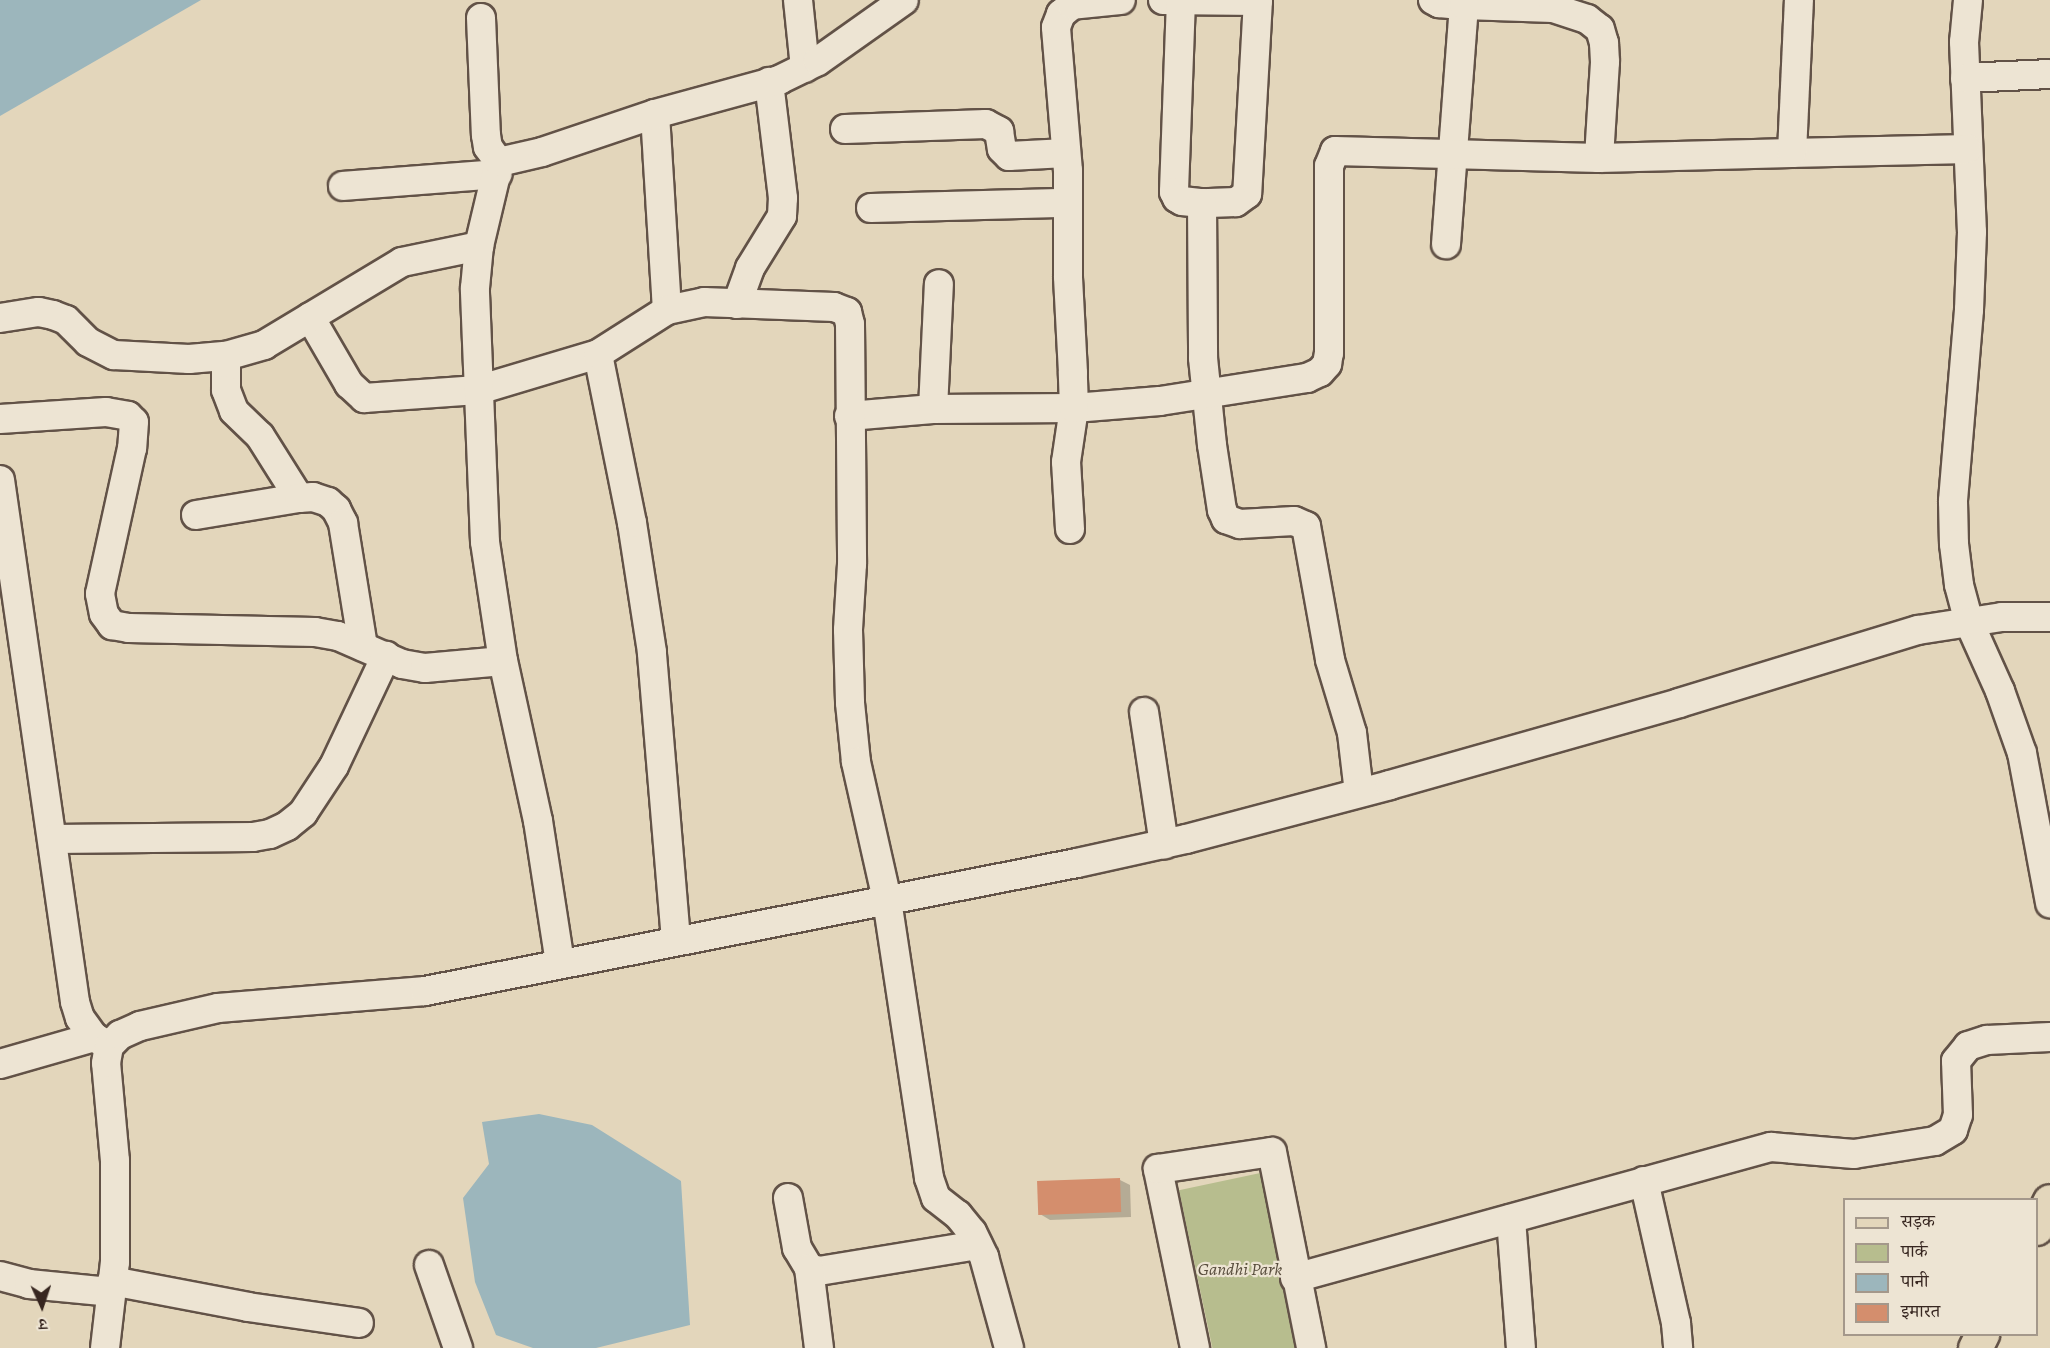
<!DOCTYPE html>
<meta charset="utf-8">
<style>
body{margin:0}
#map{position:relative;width:2050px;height:1348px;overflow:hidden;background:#e3d6bb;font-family:Alegreya,"Noto Serif Devanagari",serif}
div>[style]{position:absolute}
.green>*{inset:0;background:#b7bd8e;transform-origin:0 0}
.water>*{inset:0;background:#9cb6bc}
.shadow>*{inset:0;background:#0003}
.building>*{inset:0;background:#d48e6d;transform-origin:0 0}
.roads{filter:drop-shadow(2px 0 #625247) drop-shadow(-2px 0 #625247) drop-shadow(0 2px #625247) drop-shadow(0 -2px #625247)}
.minor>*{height:28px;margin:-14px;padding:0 14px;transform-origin:14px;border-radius:14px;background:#ede4d3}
.major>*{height:33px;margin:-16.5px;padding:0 16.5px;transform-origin:16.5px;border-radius:16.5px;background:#e3d6bb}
span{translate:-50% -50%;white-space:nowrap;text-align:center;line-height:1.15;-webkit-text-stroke:4.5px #ede4d3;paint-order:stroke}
.park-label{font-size:18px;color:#574c3c;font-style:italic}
.legend{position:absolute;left:1843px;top:1198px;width:195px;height:138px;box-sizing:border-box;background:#ede4d3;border:2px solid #a4988b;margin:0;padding:8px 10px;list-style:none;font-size:18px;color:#372620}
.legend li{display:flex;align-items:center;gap:12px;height:30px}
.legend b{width:30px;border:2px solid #a4988b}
.north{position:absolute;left:12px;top:1276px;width:60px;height:60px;-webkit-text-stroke:4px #ede4d3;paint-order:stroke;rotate:177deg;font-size:16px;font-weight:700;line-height:24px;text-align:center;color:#372620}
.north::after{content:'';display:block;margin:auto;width:21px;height:27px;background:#372620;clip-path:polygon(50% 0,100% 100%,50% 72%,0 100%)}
</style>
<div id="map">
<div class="green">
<div style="left:1265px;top:1172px;width:180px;height:88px;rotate:78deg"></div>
</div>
<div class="water">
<div style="clip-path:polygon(0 0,201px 0,0 116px)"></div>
<div style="clip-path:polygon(539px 1114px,592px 1125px,681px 1181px,690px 1325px,596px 1348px,533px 1348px,496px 1335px,475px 1282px,463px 1198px,489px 1164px,482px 1122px)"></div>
</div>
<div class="shadow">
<div style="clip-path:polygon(1120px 1180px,1130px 1185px,1131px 1217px,1050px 1220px,1040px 1214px)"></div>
</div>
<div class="building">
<div style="left:1120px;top:1178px;width:34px;height:83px;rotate:88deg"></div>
</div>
<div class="roads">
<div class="minor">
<div style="left:798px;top:0;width:68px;rotate:84.1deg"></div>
<div style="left:1163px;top:0;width:95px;rotate:0.6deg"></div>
<div style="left:1181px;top:0;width:192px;rotate:92.1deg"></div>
<div style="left:1174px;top:192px;width:7px;rotate:63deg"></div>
<div style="left:1177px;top:198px;width:6px;rotate:31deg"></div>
<div style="left:1182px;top:201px;width:20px;rotate:6deg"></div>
<div style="left:1258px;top:0;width:194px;rotate:93.2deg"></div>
<div style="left:1247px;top:194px;width:14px;rotate:144deg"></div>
<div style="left:1236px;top:202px;width:34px;rotate:178deg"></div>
<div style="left:1202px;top:203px;width:155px;rotate:89.6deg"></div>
<div style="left:1203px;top:358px;width:87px;rotate:84.1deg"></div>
<div style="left:1212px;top:445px;width:66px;rotate:81.3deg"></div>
<div style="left:1222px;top:510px;width:10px;rotate:66deg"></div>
<div style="left:1226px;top:519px;width:15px;rotate:20deg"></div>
<div style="left:1240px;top:524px;width:54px;rotate:-3.2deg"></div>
<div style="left:1294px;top:521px;width:13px;rotate:23deg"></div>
<div style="left:1306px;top:526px;width:136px;rotate:79.8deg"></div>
<div style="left:1330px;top:660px;width:76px;rotate:73.2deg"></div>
<div style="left:1352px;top:733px;width:60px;rotate:83.3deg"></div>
<div style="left:1433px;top:0;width:7px;rotate:27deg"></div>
<div style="left:1439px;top:3px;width:25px;rotate:5deg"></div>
<div style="left:1464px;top:5px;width:240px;rotate:94.3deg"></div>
<div style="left:1968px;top:0;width:42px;rotate:95.4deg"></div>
<div style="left:1964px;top:42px;width:190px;rotate:87.6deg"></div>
<div style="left:1972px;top:232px;width:78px;rotate:92.2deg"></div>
<div style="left:1969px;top:310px;width:192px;rotate:94.8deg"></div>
<div style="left:1953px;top:501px;width:43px;rotate:88.7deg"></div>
<div style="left:1954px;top:544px;width:41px;rotate:83deg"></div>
<div style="left:1959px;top:585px;width:38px;rotate:75deg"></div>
<div style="left:1969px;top:622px;width:76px;rotate:65.8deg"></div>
<div style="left:2000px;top:691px;width:66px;rotate:70.5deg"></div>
<div style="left:2022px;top:753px;width:153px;rotate:79.4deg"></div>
<div style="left:1464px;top:5px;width:89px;rotate:1.9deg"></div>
<div style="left:1553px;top:8px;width:36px;rotate:18deg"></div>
<div style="left:1587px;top:19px;width:16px;rotate:38deg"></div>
<div style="left:1600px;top:29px;width:15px;rotate:74deg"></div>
<div style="left:1604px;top:43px;width:19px;rotate:87deg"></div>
<div style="left:1605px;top:62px;width:96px;rotate:93.6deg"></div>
<div style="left:481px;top:18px;width:117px;rotate:87.6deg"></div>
<div style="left:486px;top:135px;width:12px;rotate:81deg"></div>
<div style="left:488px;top:147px;width:19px;rotate:54deg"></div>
<div style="left:1965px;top:78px;width:85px;rotate:-2.7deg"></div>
<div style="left:655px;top:114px;width:196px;rotate:86.5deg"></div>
<div style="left:845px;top:129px;width:141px;rotate:-2deg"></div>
<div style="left:986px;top:124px;width:15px;rotate:28deg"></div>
<div style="left:999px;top:131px;width:18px;rotate:81deg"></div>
<div style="left:1002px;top:149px;width:10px;rotate:45deg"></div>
<div style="left:1009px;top:156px;width:57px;rotate:-3deg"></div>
<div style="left:1792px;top:153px;width:175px;rotate:-1.3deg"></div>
<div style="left:343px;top:186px;width:155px;rotate:-4.4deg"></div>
<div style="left:871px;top:208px;width:197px;rotate:-1.5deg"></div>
<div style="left:737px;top:304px;width:38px;rotate:-70deg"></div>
<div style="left:750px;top:268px;width:61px;rotate:-58.4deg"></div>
<div style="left:782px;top:216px;width:18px;rotate:-87deg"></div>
<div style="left:783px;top:198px;width:117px;rotate:-96.9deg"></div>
<div style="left:310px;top:317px;width:78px;rotate:59.8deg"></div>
<div style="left:349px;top:384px;width:21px;rotate:43deg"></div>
<div style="left:364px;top:398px;width:114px;rotate:-4deg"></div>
<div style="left:478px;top:390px;width:125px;rotate:-16.7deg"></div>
<div style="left:0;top:318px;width:39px;rotate:-9deg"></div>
<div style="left:39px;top:312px;width:14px;rotate:12deg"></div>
<div style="left:53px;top:315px;width:14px;rotate:21deg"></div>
<div style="left:66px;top:320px;width:31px;rotate:45deg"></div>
<div style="left:88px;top:342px;width:29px;rotate:27deg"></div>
<div style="left:114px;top:355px;width:75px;rotate:3.1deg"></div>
<div style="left:189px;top:359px;width:37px;rotate:-5deg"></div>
<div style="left:226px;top:356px;width:40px;rotate:-16deg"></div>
<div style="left:264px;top:345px;width:161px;rotate:-31deg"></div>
<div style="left:402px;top:262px;width:79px;rotate:-11.7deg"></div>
<div style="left:226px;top:356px;width:34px;rotate:90deg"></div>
<div style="left:226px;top:390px;width:22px;rotate:69deg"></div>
<div style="left:234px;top:411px;width:36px;rotate:44deg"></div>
<div style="left:260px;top:436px;width:73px;rotate:57.8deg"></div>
<div style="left:933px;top:409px;width:125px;rotate:-87.3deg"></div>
<div style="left:849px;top:416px;width:84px;rotate:-4.8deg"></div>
<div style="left:933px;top:409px;width:141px;rotate:-0.4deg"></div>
<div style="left:1074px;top:408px;width:86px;rotate:-4.7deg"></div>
<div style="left:1160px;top:401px;width:149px;rotate:-8.9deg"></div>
<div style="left:1307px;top:378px;width:14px;rotate:-25deg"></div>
<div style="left:1320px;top:372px;width:11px;rotate:-49deg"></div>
<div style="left:1327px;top:364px;width:11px;rotate:-80deg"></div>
<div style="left:1329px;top:353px;width:187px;rotate:-90deg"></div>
<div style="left:1329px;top:166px;width:16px;rotate:-68deg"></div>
<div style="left:1335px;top:151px;width:264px;rotate:1.5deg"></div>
<div style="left:1599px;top:158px;width:193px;rotate:-1.5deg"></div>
<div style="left:1792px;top:153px;width:153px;rotate:-87.4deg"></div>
<div style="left:0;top:419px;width:106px;rotate:-3.8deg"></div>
<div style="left:106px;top:412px;width:22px;rotate:10deg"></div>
<div style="left:128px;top:416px;width:8px;rotate:45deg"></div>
<div style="left:134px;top:422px;width:26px;rotate:94deg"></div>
<div style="left:132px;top:448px;width:149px;rotate:102.4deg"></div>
<div style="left:100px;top:594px;width:20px;rotate:79deg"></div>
<div style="left:104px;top:614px;width:14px;rotate:54deg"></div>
<div style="left:112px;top:625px;width:17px;rotate:10deg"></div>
<div style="left:129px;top:628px;width:186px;rotate:1.2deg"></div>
<div style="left:315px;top:632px;width:23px;rotate:10deg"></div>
<div style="left:338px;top:636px;width:70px;rotate:23.6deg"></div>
<div style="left:402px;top:664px;width:23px;rotate:10deg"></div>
<div style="left:425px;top:668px;width:78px;rotate:-5.1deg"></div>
<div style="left:0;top:480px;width:527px;rotate:81.82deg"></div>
<div style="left:75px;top:1002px;width:17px;rotate:73deg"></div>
<div style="left:80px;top:1018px;width:24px;rotate:54deg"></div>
<div style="left:94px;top:1037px;width:17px;rotate:31deg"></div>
<div style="left:196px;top:515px;width:104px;rotate:-9.4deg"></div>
<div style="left:299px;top:498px;width:14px;rotate:-4deg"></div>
<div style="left:313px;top:497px;width:16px;rotate:18deg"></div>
<div style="left:328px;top:502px;width:11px;rotate:41deg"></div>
<div style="left:336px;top:509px;width:16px;rotate:63deg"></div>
<div style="left:343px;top:523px;width:125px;rotate:80.8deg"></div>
<div style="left:1070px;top:529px;width:67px;rotate:-93.4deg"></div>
<div style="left:1066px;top:462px;width:55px;rotate:-81.6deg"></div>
<div style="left:1074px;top:408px;width:35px;rotate:-92deg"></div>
<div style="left:1073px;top:373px;width:97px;rotate:-93deg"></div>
<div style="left:1068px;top:276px;width:105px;rotate:-90deg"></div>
<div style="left:1068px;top:171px;width:144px;rotate:-94.8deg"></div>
<div style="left:1056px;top:27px;width:14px;rotate:-69deg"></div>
<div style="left:1061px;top:14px;width:14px;rotate:-39deg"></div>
<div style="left:1072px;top:5px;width:49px;rotate:-5.8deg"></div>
<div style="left:1144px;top:712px;width:134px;rotate:81.4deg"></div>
<div style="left:53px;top:839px;width:200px;rotate:-0.6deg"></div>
<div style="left:253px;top:837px;width:17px;rotate:-10deg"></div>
<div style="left:270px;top:834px;width:19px;rotate:-25deg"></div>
<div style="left:287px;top:826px;width:21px;rotate:-39deg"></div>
<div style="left:303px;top:813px;width:56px;rotate:-56.6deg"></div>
<div style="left:334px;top:766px;width:122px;rotate:-64.7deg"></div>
<div style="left:676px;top:940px;width:289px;rotate:-94.8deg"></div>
<div style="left:652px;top:652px;width:131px;rotate:-98.8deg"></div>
<div style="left:632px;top:523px;width:172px;rotate:-101.4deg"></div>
<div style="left:598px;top:354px;width:82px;rotate:-32.5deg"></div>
<div style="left:667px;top:310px;width:38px;rotate:-12deg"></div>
<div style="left:704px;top:302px;width:130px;rotate:2.2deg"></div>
<div style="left:834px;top:307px;width:14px;rotate:21deg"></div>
<div style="left:847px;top:312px;width:12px;rotate:76deg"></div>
<div style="left:850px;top:324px;width:240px;rotate:89.5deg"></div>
<div style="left:852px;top:564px;width:66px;rotate:93.5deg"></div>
<div style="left:848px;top:630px;width:73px;rotate:88.4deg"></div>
<div style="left:850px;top:703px;width:59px;rotate:84.2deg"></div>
<div style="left:856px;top:762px;width:141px;rotate:77.3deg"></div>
<div style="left:887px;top:900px;width:281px;rotate:81.4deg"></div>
<div style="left:929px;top:1178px;width:21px;rotate:71deg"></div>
<div style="left:936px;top:1198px;width:28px;rotate:38deg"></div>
<div style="left:958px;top:1215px;width:22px;rotate:51deg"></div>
<div style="left:972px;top:1232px;width:28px;rotate:64deg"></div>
<div style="left:984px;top:1257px;width:94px;rotate:74.6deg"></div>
<div style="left:560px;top:963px;width:144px;rotate:-98.8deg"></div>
<div style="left:538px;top:821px;width:164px;rotate:-102.3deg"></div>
<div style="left:503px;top:661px;width:120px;rotate:-98.6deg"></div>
<div style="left:485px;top:542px;width:254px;rotate:-92.3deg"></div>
<div style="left:475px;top:288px;width:42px;rotate:-84.6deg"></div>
<div style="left:479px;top:246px;width:86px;rotate:-76.6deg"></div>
<div style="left:499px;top:162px;width:44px;rotate:-13.1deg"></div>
<div style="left:542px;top:152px;width:119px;rotate:-18.6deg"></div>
<div style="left:655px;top:114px;width:129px;rotate:-15.3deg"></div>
<div style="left:779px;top:80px;width:43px;rotate:-26deg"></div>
<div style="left:818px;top:61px;width:105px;rotate:-35.3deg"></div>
<div style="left:0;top:1064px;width:98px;rotate:-16deg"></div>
<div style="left:1644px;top:1181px;width:146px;rotate:77.3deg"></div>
<div style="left:1676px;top:1323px;width:25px;rotate:85deg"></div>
<div style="left:788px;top:1198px;width:51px;rotate:79.8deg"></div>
<div style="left:797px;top:1248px;width:23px;rotate:59deg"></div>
<div style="left:809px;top:1268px;width:10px;rotate:17deg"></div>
<div style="left:819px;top:1271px;width:161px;rotate:-9.3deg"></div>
<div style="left:1511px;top:1219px;width:129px;rotate:85.6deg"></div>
<div style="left:429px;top:1265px;width:88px;rotate:70.7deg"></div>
<div style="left:809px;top:1268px;width:81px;rotate:82.9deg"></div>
<div style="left:0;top:1276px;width:30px;rotate:15deg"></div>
<div style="left:29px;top:1284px;width:81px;rotate:5.6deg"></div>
<div style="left:1295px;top:1278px;width:494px;rotate:-15.4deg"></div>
<div style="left:1771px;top:1147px;width:83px;rotate:4.8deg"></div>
<div style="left:1854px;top:1154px;width:82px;rotate:-9.1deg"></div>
<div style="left:1935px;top:1141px;width:21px;rotate:-31deg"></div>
<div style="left:1953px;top:1130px;width:16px;rotate:-72deg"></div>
<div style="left:1958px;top:1115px;width:54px;rotate:-92.1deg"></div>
<div style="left:1956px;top:1061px;width:19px;rotate:-51deg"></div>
<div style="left:1968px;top:1046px;width:20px;rotate:-18deg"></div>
<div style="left:1987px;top:1040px;width:63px;rotate:-2.7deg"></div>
<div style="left:112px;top:1281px;width:138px;rotate:10.8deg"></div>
<div style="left:248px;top:1307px;width:112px;rotate:8.2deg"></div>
<div style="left:105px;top:1348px;width:87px;rotate:-83.4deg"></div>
<div style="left:115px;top:1262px;width:101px;rotate:-90deg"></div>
<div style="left:115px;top:1161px;width:98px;rotate:-95.2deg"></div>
<div style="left:106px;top:1063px;width:17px;rotate:-80deg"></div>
<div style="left:109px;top:1046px;width:16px;rotate:-45deg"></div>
<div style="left:120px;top:1035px;width:22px;rotate:-24deg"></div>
<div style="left:140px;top:1026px;width:80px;rotate:-13deg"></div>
<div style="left:218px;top:1008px;width:208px;rotate:-4.7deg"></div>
<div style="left:425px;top:991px;width:664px;rotate:-11.11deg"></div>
<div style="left:1077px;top:863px;width:112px;rotate:-12.4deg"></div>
<div style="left:1186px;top:839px;width:211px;rotate:-14.8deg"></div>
<div style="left:1390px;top:785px;width:300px;rotate:-15.8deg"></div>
<div style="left:1679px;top:703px;width:250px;rotate:-17deg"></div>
<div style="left:1918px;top:630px;width:85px;rotate:-8.8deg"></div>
<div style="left:2002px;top:617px;width:48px"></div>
<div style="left:1195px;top:1348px;width:183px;rotate:-101.7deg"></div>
<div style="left:1158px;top:1169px;width:115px;rotate:-8.5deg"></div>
<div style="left:1272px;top:1152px;width:200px;rotate:78.7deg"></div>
</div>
<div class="major">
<div style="left:2036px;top:1228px;width:30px;rotate:-63deg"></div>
<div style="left:1975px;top:1348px;width:16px;rotate:-63deg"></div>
</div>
</div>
<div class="park-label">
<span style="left:1240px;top:1269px">Gandhi Park</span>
</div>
<ul class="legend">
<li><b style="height:8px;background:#e3d6bb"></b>सड़क</li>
<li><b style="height:16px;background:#b7bd8e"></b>पार्क</li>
<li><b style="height:16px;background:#9cb6bc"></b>पानी</li>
<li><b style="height:16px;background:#d48e6d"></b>इमारत</li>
</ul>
<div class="north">उ</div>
</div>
